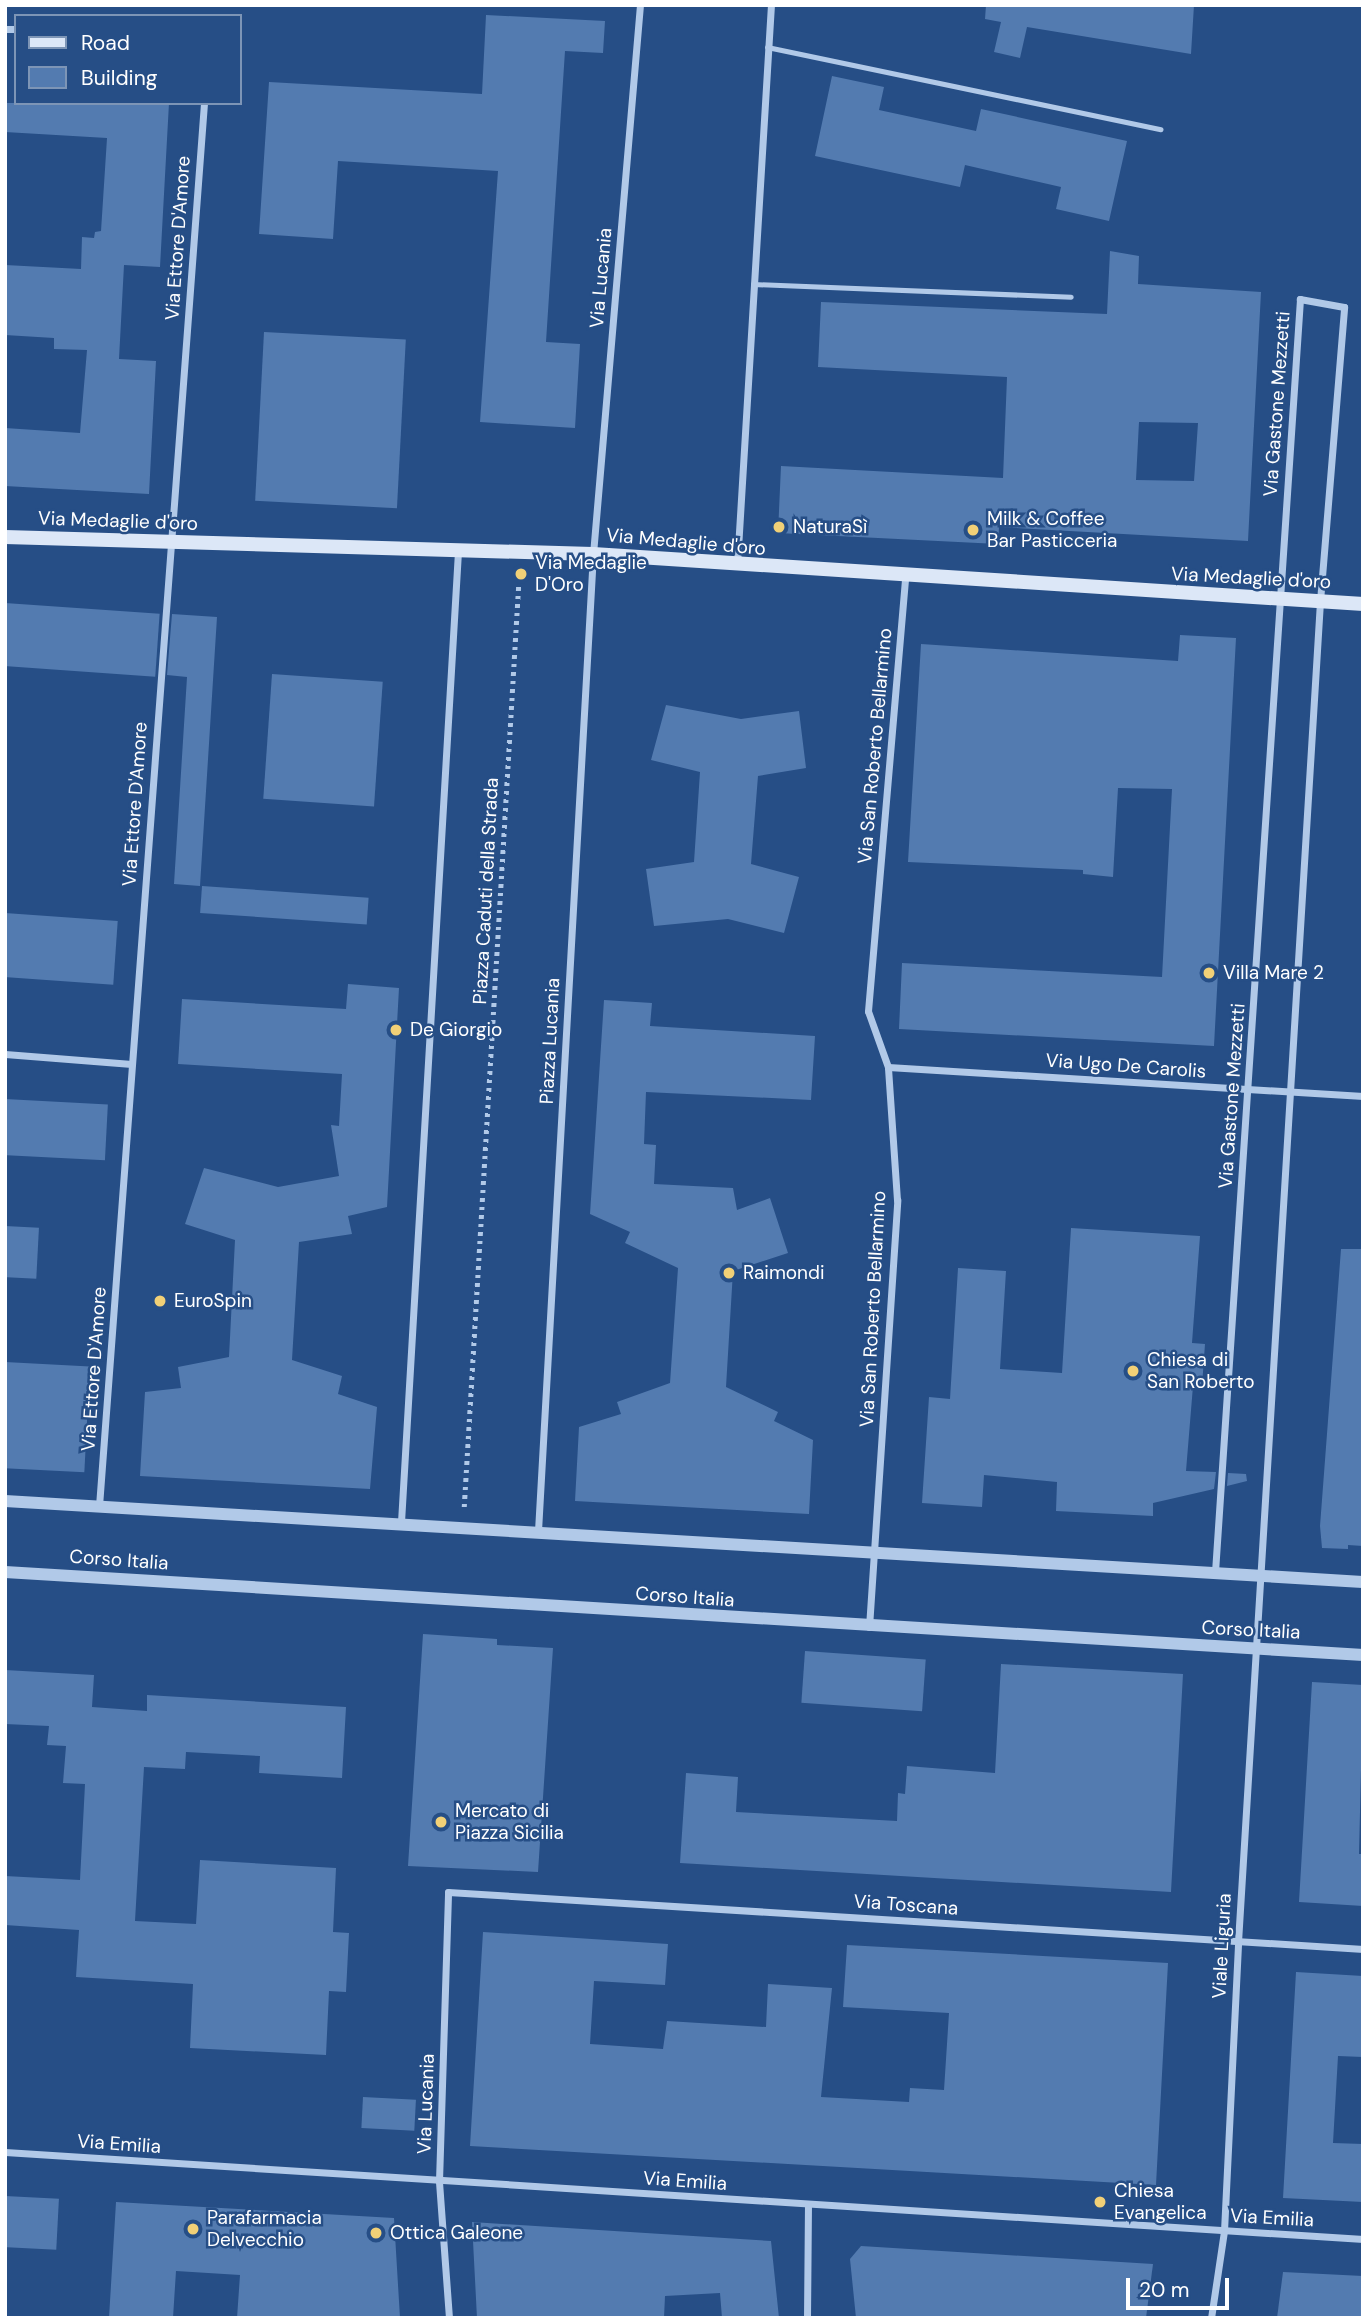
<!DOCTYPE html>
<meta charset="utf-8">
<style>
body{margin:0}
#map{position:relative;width:1368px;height:2323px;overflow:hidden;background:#264e86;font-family:"DM Sans",sans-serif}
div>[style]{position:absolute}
.building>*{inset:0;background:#537bb0;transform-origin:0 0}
.path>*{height:4.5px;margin-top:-2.25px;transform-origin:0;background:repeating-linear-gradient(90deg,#b1c9e8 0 3.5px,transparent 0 8.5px)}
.service>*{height:5px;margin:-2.5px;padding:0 2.5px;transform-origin:2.5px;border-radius:2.5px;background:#b1c9e8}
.minor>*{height:7px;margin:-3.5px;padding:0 3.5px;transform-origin:3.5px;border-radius:3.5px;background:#b1c9e8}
.tertiary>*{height:12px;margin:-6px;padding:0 6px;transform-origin:6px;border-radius:6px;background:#b1c9e8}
.secondary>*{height:14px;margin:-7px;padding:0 7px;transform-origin:7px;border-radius:7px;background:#dce7f7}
.dots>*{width:19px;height:19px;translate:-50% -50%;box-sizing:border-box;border:4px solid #264e86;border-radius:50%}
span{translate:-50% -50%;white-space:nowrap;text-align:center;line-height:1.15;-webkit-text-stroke:5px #264e86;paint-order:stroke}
.street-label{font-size:19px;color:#fff}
.poi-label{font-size:19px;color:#fff}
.left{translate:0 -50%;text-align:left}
.frame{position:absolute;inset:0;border:7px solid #fff;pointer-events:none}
.legend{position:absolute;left:14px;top:14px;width:228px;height:91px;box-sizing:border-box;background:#264e86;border:2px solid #7d95b6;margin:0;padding:9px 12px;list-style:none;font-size:21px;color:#fff}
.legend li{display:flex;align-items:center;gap:14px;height:35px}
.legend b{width:35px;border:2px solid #7d95b6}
.scale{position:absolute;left:1126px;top:2278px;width:103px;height:32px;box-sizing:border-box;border:4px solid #fff;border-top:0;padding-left:9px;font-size:21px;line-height:24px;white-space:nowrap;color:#fff;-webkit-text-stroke:5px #264e86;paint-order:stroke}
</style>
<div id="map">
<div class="building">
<div style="clip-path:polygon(986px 5px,1194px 5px,1191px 54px,1027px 27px,1020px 58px,994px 52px,1001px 22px,985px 19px)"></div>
<div style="clip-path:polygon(486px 15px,605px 21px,603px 53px,565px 51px,546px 342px,580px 344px,575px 428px,480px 422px,498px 171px,338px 161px,333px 239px,259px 234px,269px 82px,482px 94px)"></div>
<div style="clip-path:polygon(832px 76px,884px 87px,879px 110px,976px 131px,981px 109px,1127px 141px,1109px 221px,1056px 209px,1061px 187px,965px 165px,960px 187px,815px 156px)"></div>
<div style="clip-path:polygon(5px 103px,169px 103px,160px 267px,124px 265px,119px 359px,156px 361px,149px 494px,5px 486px,5px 428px,80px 433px,87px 350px,54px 349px,54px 338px,5px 335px,5px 265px,81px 269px,82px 237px,94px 238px,95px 232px,101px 231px,107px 138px,5px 132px)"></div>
<div style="clip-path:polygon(evenodd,1110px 251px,1139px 256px,1138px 284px,1261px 292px,1248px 541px,999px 527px,998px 544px,778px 533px,781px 466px,1003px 478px,1007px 377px,818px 367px,821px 302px,1107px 314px,1110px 251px,1139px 422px,1198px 423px,1194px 481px,1136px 480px,1139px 422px)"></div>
<div style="left:264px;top:332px;width:142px;height:169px;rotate:3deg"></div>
<div style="left:5px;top:603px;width:155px;height:63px;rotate:4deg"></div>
<div style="clip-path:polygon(172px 614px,217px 617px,200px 886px,174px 884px,187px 677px,167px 675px)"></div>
<div style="clip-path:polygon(1180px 635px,1236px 638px,1214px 1046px,899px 1029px,902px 963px,1162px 977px,1172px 789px,1118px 788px,1113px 877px,1083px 874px,1083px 870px,908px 862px,921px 644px,1178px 661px)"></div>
<div style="left:272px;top:674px;width:111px;height:125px;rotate:4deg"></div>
<div style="clip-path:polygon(666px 705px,741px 719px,799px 711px,806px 768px,758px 776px,751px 864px,799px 877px,784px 933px,728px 919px,654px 926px,646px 869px,694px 862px,700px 772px,651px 760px)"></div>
<div style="left:202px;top:886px;width:167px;height:27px;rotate:4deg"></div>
<div style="left:5px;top:913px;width:113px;height:64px;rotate:4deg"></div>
<div style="clip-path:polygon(348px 984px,399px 988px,387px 1207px,348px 1216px,352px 1234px,299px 1242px,292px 1360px,342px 1376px,338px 1394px,377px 1407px,370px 1489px,140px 1476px,145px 1392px,181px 1388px,178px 1367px,229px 1357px,235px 1240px,185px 1224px,204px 1168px,278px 1187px,339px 1176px,331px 1125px,339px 1126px,342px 1074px,178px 1064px,182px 999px,346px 1009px)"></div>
<div style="clip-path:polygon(604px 1000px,652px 1003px,650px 1026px,815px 1036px,811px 1100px,646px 1092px,644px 1144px,656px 1145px,654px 1184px,733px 1188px,737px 1210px,770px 1198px,788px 1253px,733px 1271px,726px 1387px,778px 1412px,774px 1421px,813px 1440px,809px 1514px,575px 1501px,579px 1427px,621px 1414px,617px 1402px,670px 1383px,678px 1268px,625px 1243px,630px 1232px,590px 1214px)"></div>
<div style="left:5px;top:1099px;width:103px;height:56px;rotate:3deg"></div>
<div style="left:5px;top:1226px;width:34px;height:51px;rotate:3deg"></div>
<div style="clip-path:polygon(1071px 1228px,1200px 1236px,1192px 1343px,1205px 1344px,1202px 1386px,1193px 1386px,1186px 1471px,1216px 1472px,1214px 1489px,1153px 1503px,1153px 1516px,1056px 1511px,1057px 1482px,984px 1475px,982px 1507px,922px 1503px,929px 1397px,950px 1399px,958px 1268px,1006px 1271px,1000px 1369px,1062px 1373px)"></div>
<div style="clip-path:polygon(1341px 1249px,1363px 1249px,1363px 1546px,1348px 1545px,1348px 1549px,1322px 1548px,1320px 1526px)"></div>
<div style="left:5px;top:1362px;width:85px;height:106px;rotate:3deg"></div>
<div style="clip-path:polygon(1228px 1473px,1246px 1474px,1247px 1481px,1227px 1486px)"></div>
<div style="clip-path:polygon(423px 1634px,497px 1639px,497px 1645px,553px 1648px,538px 1872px,408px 1866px)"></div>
<div style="left:805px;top:1651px;width:121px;height:52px;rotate:4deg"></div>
<div style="clip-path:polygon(1001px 1664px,1183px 1674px,1171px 1892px,680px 1863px,686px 1773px,738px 1777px,736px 1812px,897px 1821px,898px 1793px,905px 1794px,907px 1766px,995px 1773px)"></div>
<div style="clip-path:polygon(5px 1670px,94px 1675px,92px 1707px,147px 1711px,147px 1695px,346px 1707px,342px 1778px,259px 1773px,260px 1756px,186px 1752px,185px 1769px,144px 1767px,135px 1921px,196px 1924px,200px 1860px,336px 1868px,333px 1932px,349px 1933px,346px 1992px,329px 1991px,326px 2055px,190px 2048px,193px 1984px,76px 1977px,79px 1930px,5px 1925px,5px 1876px,80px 1880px,85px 1784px,63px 1783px,66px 1746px,47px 1745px,49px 1726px,5px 1724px)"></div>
<div style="clip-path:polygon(1312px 1682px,1363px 1685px,1359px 1854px,1363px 1854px,1363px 1906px,1299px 1902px)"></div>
<div style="clip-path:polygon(483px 1932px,668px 1944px,665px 1985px,594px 1981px,590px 2044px,663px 2049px,667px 2021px,766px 2027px,768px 1984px,832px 1988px,821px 2097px,909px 2102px,910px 2088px,944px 2090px,949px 2013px,843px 2007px,847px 1945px,1168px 1963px,1156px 2185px,470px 2146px)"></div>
<div style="clip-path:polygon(1296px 1972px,1363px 1976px,1363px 2057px,1338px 2056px,1333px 2143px,1363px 2144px,1363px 2202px,1283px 2198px)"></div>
<div style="left:363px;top:2097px;width:53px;height:31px;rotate:3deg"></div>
<div style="left:5px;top:2196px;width:54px;height:51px;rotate:3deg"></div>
<div style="clip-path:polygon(116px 2202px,394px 2218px,400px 2318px,237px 2318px,240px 2275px,176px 2271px,173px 2318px,109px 2318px)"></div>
<div style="clip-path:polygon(472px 2222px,771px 2241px,779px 2318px,722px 2318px,720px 2293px,665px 2296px,664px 2318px,477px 2318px)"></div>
<div style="clip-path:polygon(861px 2246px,1153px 2264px,1146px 2318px,856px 2318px,850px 2259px)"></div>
<div style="clip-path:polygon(1283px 2272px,1363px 2276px,1363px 2318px,1277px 2318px)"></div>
</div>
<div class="path">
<div style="left:464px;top:1507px;width:933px;rotate:-86.62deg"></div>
</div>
<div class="service">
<div style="left:767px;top:47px;width:402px;rotate:11.8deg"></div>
<div style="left:753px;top:284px;width:318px;rotate:2.3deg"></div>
</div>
<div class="minor">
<div style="left:5px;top:29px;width:11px"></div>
<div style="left:737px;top:565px;width:561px;rotate:-86.53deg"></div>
<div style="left:5px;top:1054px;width:127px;rotate:4.5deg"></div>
<div style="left:888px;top:1067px;width:476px;rotate:3.5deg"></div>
<div style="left:99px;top:1506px;width:1407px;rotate:-85.72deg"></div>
<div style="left:401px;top:1522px;width:974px;rotate:-86.64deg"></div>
<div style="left:538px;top:1531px;width:979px;rotate:-86.78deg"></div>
<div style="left:593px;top:554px;width:551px;rotate:-85.11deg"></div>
<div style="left:869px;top:1627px;width:428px;rotate:-86.2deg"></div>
<div style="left:897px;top:1200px;width:133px;rotate:-93.9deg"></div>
<div style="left:888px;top:1067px;width:59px;rotate:-109.7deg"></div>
<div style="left:868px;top:1011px;width:436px;rotate:-85.1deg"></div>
<div style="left:5px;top:2152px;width:1361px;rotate:3.67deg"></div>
<div style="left:449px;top:2318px;width:137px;rotate:-94.2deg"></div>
<div style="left:439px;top:2181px;width:289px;rotate:-88.2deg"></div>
<div style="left:448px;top:1892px;width:917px;rotate:3.56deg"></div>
<div style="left:807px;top:2318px;width:113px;rotate:-89.5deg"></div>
<div style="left:1211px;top:2318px;width:88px;rotate:-81.5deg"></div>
<div style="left:1224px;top:2231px;width:289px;rotate:-87.2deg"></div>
<div style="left:1238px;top:1942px;width:1344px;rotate:-86.5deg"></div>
<div style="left:1320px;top:601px;width:295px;rotate:-85.3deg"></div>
<div style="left:1344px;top:307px;width:45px;rotate:-169.7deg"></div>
<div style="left:1300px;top:299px;width:1277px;rotate:93.82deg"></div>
</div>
<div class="tertiary">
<div style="left:5px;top:1501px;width:1360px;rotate:3.41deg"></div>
<div style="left:5px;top:1572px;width:1361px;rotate:3.5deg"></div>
</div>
<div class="secondary">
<div style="left:5px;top:537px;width:588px;rotate:1.66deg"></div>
<div style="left:593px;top:554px;width:772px;rotate:3.72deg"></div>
</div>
<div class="dots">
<div style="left:779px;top:527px;background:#f1d077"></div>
<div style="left:973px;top:530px;background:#f1d077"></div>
<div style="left:521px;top:574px;background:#f1d077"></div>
<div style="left:1209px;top:973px;background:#f1d077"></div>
<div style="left:396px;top:1030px;background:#f1d077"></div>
<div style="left:729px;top:1273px;background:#f1d077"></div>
<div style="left:160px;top:1301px;background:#f1d077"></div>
<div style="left:1133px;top:1371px;background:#f1d077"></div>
<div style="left:441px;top:1822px;background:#f1d077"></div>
<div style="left:1100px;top:2202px;background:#f1d077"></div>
<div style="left:193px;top:2229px;background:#f1d077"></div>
<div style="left:376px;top:2233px;background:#f1d077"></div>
</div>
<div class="street-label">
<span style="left:178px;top:238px;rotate:-86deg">Via Ettore D'Amore</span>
<span style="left:601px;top:278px;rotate:-85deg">Via Lucania</span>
<span style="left:1277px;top:404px;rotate:-86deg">Via Gastone Mezzetti</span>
<span style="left:118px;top:521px;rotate:2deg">Via Medaglie d'oro</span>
<span style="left:686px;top:542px;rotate:5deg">Via Medaglie d'oro</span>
<span style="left:1251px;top:578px;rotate:3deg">Via Medaglie d'oro</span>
<span style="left:875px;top:746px;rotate:-85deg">Via San Roberto Bellarmino</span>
<span style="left:135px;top:804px;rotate:-86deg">Via Ettore D'Amore</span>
<span style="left:486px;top:891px;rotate:-87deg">Piazza Caduti della Strada</span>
<span style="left:550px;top:1041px;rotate:-87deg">Piazza Lucania</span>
<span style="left:1126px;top:1066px;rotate:4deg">Via Ugo De Carolis</span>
<span style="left:1232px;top:1096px;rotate:-86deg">Via Gastone Mezzetti</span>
<span style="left:873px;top:1309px;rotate:-87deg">Via San Roberto Bellarmino</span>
<span style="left:94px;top:1369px;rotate:-86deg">Via Ettore D'Amore</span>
<span style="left:119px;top:1560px;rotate:4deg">Corso Italia</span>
<span style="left:685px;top:1597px;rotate:4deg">Corso Italia</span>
<span style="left:1251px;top:1630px;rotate:3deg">Corso Italia</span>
<span style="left:906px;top:1905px;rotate:4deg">Via Toscana</span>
<span style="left:1222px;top:1946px;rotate:-87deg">Viale Liguria</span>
<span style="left:426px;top:2104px;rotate:-88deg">Via Lucania</span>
<span style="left:119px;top:2144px;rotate:4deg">Via Emilia</span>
<span style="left:685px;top:2181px;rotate:4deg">Via Emilia</span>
<span style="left:1272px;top:2218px;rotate:3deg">Via Emilia</span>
</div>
<div class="poi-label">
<span class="left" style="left:987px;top:530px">Milk &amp; Coffee<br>Bar Pasticceria</span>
<span class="left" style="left:793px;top:527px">NaturaSì</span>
<span class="left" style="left:535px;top:574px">Via Medaglie<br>D'Oro</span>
<span class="left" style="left:1223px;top:973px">Villa Mare 2</span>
<span class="left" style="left:410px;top:1030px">De Giorgio</span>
<span class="left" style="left:743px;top:1273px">Raimondi</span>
<span class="left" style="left:174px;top:1301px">EuroSpin</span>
<span class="left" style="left:1147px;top:1371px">Chiesa di<br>San Roberto</span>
<span class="left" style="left:455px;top:1822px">Mercato di<br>Piazza Sicilia</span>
<span class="left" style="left:1114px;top:2202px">Chiesa<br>Evangelica</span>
<span class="left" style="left:207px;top:2229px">Parafarmacia<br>Delvecchio</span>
<span class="left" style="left:390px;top:2233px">Ottica Galeone</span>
</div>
<div class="frame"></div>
<ul class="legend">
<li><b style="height:9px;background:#dce7f7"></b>Road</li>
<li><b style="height:19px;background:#537bb0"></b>Building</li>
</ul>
<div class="scale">20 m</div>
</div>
